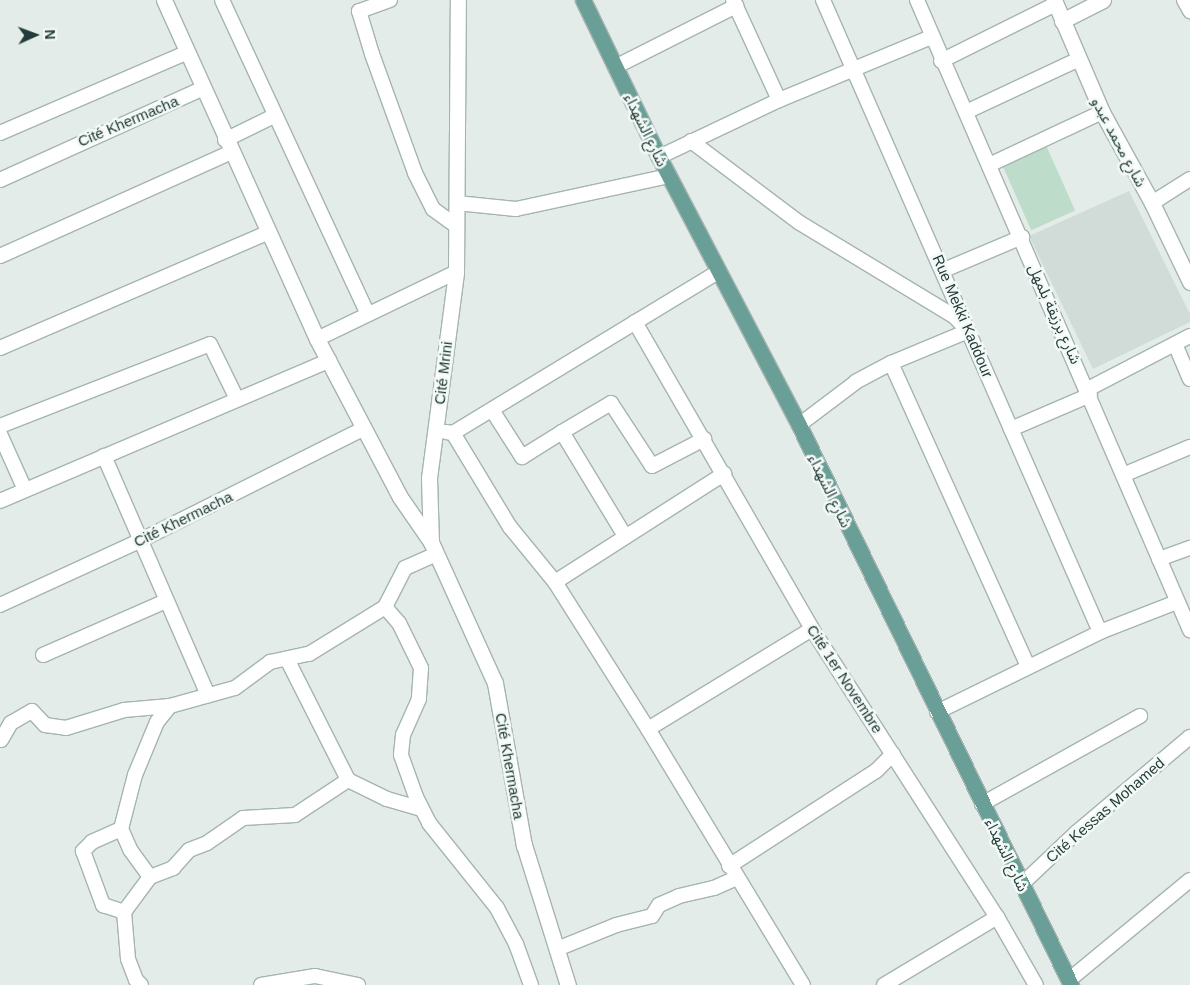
<!DOCTYPE html>
<meta charset="utf-8">
<style>
body{margin:0}
#map{position:relative;width:1190px;height:985px;overflow:hidden;background:#e3ece9;font-family:Helvetica,"Noto Sans Arabic",sans-serif}
div>[style]{position:absolute}
.built>*{inset:0;background:#d1dcd8}
.green>*{inset:0;background:#bddcc9;transform-origin:0 0}
.roads{filter:drop-shadow(1px 0 #a6b4b1) drop-shadow(-1px 0 #a6b4b1) drop-shadow(0 1px #a6b4b1) drop-shadow(0 -1px #a6b4b1)}
.minor>*{height:14px;margin:-7px;padding:0 7px;transform-origin:7px;border-radius:7px;background:#fff}
.tertiary>*{height:15px;margin:-7.5px;padding:0 7.5px;transform-origin:7.5px;border-radius:7.5px;background:#fff}
.primary>*{height:15px;margin:-7.5px;padding:0 7.5px;transform-origin:7.5px;border-radius:7.5px;background:#6a9f98}
span{translate:-50% -50%;white-space:nowrap;text-align:center;line-height:1.15;-webkit-text-stroke:5px #f3f9f6;paint-order:stroke}
.street-label{font-size:15px;color:#233c39}
.north{position:absolute;left:10px;top:10px;width:50px;height:50px;-webkit-text-stroke:4px #f3f9f6;paint-order:stroke;rotate:88deg;font-size:14px;font-weight:700;line-height:20px;text-align:center;color:#233c39}
.north::after{content:'';display:block;margin:auto;width:18px;height:22px;background:#233c39;clip-path:polygon(50% 0,100% 100%,50% 72%,0 100%)}
</style>
<div id="map">
<div class="built">
<div style="clip-path:polygon(1129px 191px,1190px 314px,1190px 322px,1093px 369px,1029px 236px)"></div>
</div>
<div class="green">
<div style="left:1045px;top:143px;width:74px;height:48px;rotate:66deg"></div>
</div>
<div class="roads">
<div class="minor">
<div style="left:222px;top:0;width:346px;rotate:65.1deg"></div>
<div style="left:390px;top:0;width:33px;rotate:160deg"></div>
<div style="left:359px;top:11px;width:45px;rotate:73.2deg"></div>
<div style="left:372px;top:54px;width:127px;rotate:70.1deg"></div>
<div style="left:415px;top:173px;width:40px;rotate:63.4deg"></div>
<div style="left:433px;top:209px;width:29px;rotate:36deg"></div>
<div style="left:733px;top:0;width:110px;rotate:65.3deg"></div>
<div style="left:823px;top:0;width:690px;rotate:66.33deg"></div>
<div style="left:917px;top:0;width:687px;rotate:66.57deg"></div>
<div style="left:1184px;top:0;width:13px;rotate:61deg"></div>
<div style="left:941px;top:61px;width:128px;rotate:-26.4deg"></div>
<div style="left:615px;top:67px;width:136px;rotate:-26.8deg"></div>
<div style="left:966px;top:112px;width:123px;rotate:-25.1deg"></div>
<div style="left:0;top:133px;width:202px;rotate:-23.3deg"></div>
<div style="left:225px;top:140px;width:55px;rotate:-26.1deg"></div>
<div style="left:691px;top:141px;width:136px;rotate:37deg"></div>
<div style="left:800px;top:223px;width:181px;rotate:31.2deg"></div>
<div style="left:955px;top:317px;width:19px;rotate:47deg"></div>
<div style="left:968px;top:331px;width:83px;rotate:157.4deg"></div>
<div style="left:891px;top:363px;width:40px;rotate:152deg"></div>
<div style="left:856px;top:382px;width:71px;rotate:143deg"></div>
<div style="left:659px;top:157px;width:133px;rotate:-25.4deg"></div>
<div style="left:779px;top:100px;width:165px;rotate:-22.5deg"></div>
<div style="left:989px;top:165px;width:125px;rotate:-25.1deg"></div>
<div style="left:0;top:180px;width:222px;rotate:-24.3deg"></div>
<div style="left:457px;top:203px;width:59px;rotate:5.8deg"></div>
<div style="left:516px;top:209px;width:157px;rotate:-12.2deg"></div>
<div style="left:1152px;top:203px;width:45px;rotate:-32.3deg"></div>
<div style="left:0;top:256px;width:253px;rotate:-24.2deg"></div>
<div style="left:944px;top:270px;width:85px;rotate:-22.9deg"></div>
<div style="left:635px;top:322px;width:354px;rotate:60deg"></div>
<div style="left:812px;top:629px;width:342px;rotate:57.3deg"></div>
<div style="left:997px;top:917px;width:78px;rotate:60.2deg"></div>
<div style="left:317px;top:339px;width:154px;rotate:-25.7deg"></div>
<div style="left:1175px;top:344px;width:38px;rotate:67deg"></div>
<div style="left:0;top:348px;width:291px;rotate:-23.3deg"></div>
<div style="left:891px;top:363px;width:333px;rotate:65.7deg"></div>
<div style="left:1088px;top:389px;width:115px;rotate:-27.5deg"></div>
<div style="left:492px;top:410px;width:56px;rotate:57.4deg"></div>
<div style="left:522px;top:457px;width:47px;rotate:-32deg"></div>
<div style="left:562px;top:432px;width:122px;rotate:58.8deg"></div>
<div style="left:0;top:426px;width:225px;rotate:-21.3deg"></div>
<div style="left:210px;top:344px;width:61px;rotate:63.9deg"></div>
<div style="left:1011px;top:429px;width:86px;rotate:-23.3deg"></div>
<div style="left:446px;top:432px;width:7px;rotate:8deg"></div>
<div style="left:453px;top:433px;width:311px;rotate:-31.3deg"></div>
<div style="left:562px;top:432px;width:57px;rotate:-30.6deg"></div>
<div style="left:611px;top:403px;width:75px;rotate:56.9deg"></div>
<div style="left:652px;top:466px;width:59px;rotate:-27.4deg"></div>
<div style="left:453px;top:433px;width:110px;rotate:58.8deg"></div>
<div style="left:510px;top:527px;width:71px;rotate:50.7deg"></div>
<div style="left:555px;top:582px;width:174px;rotate:57.7deg"></div>
<div style="left:648px;top:729px;width:299px;rotate:58.8deg"></div>
<div style="left:0;top:434px;width:61px;rotate:65.9deg"></div>
<div style="left:104px;top:456px;width:261px;rotate:66.5deg"></div>
<div style="left:1123px;top:475px;width:73px;rotate:-22.7deg"></div>
<div style="left:0;top:501px;width:358px;rotate:-23.1deg"></div>
<div style="left:1159px;top:559px;width:33px;rotate:-20deg"></div>
<div style="left:555px;top:582px;width:201px;rotate:-32.6deg"></div>
<div style="left:0;top:605px;width:153px;rotate:-24.7deg"></div>
<div style="left:139px;top:541px;width:250px;rotate:-26.6deg"></div>
<div style="left:385px;top:607px;width:21px;rotate:49deg"></div>
<div style="left:399px;top:623px;width:50px;rotate:63.9deg"></div>
<div style="left:421px;top:668px;width:31px;rotate:94deg"></div>
<div style="left:419px;top:699px;width:39px;rotate:114deg"></div>
<div style="left:403px;top:735px;width:20px;rotate:96deg"></div>
<div style="left:401px;top:755px;width:45px;rotate:70.3deg"></div>
<div style="left:416px;top:797px;width:29px;rotate:63deg"></div>
<div style="left:429px;top:823px;width:109px;rotate:51.3deg"></div>
<div style="left:497px;top:908px;width:41px;rotate:62.2deg"></div>
<div style="left:516px;top:944px;width:44px;rotate:69.9deg"></div>
<div style="left:43px;top:655px;width:134px;rotate:-23.7deg"></div>
<div style="left:287px;top:659px;width:136px;rotate:63.2deg"></div>
<div style="left:348px;top:780px;width:43px;rotate:26deg"></div>
<div style="left:387px;top:799px;width:36px;rotate:16deg"></div>
<div style="left:937px;top:712px;width:182px;rotate:-26.1deg"></div>
<div style="left:1100px;top:632px;width:83px;rotate:-21.3deg"></div>
<div style="left:648px;top:729px;width:192px;rotate:-31.4deg"></div>
<div style="left:1px;top:740px;width:20px;rotate:-60deg"></div>
<div style="left:11px;top:723px;width:24px;rotate:-30deg"></div>
<div style="left:32px;top:711px;width:19px;rotate:47deg"></div>
<div style="left:45px;top:725px;width:21px;rotate:8deg"></div>
<div style="left:66px;top:728px;width:61px;rotate:-17.2deg"></div>
<div style="left:124px;top:710px;width:46px;rotate:-5deg"></div>
<div style="left:170px;top:706px;width:67px;rotate:-15.5deg"></div>
<div style="left:235px;top:688px;width:44px;rotate:-36.6deg"></div>
<div style="left:270px;top:662px;width:40px;rotate:-12deg"></div>
<div style="left:309px;top:654px;width:89px;rotate:-31.7deg"></div>
<div style="left:385px;top:607px;width:44px;rotate:-62.9deg"></div>
<div style="left:405px;top:568px;width:34px;rotate:-24deg"></div>
<div style="left:982px;top:804px;width:181px;rotate:-29.1deg"></div>
<div style="left:121px;top:829px;width:32px;rotate:156deg"></div>
<div style="left:92px;top:842px;width:13px;rotate:135deg"></div>
<div style="left:83px;top:851px;width:58px;rotate:69.7deg"></div>
<div style="left:103px;top:905px;width:22px;rotate:18deg"></div>
<div style="left:124px;top:912px;width:47px;rotate:85.1deg"></div>
<div style="left:128px;top:959px;width:22px;rotate:69deg"></div>
<div style="left:136px;top:980px;width:7px;rotate:45deg"></div>
<div style="left:729px;top:866px;width:175px;rotate:-32.9deg"></div>
<div style="left:876px;top:771px;width:24px;rotate:-45deg"></div>
<div style="left:150px;top:877px;width:34px;rotate:-126deg"></div>
<div style="left:130px;top:849px;width:22px;rotate:-114deg"></div>
<div style="left:121px;top:829px;width:56px;rotate:-75.5deg"></div>
<div style="left:135px;top:775px;width:57px;rotate:-67.5deg"></div>
<div style="left:157px;top:722px;width:21px;rotate:-51deg"></div>
<div style="left:1022px;top:884px;width:76px;rotate:-43.4deg"></div>
<div style="left:1077px;top:832px;width:148px;rotate:-40.1deg"></div>
<div style="left:124px;top:912px;width:44px;rotate:-53.4deg"></div>
<div style="left:150px;top:877px;width:25px;rotate:-21deg"></div>
<div style="left:173px;top:868px;width:24px;rotate:-48deg"></div>
<div style="left:189px;top:850px;width:19px;rotate:-21deg"></div>
<div style="left:207px;top:843px;width:44px;rotate:-34.8deg"></div>
<div style="left:243px;top:818px;width:52px;rotate:-3.3deg"></div>
<div style="left:295px;top:815px;width:64px;rotate:-33.4deg"></div>
<div style="left:557px;top:949px;width:64px;rotate:-22.1deg"></div>
<div style="left:616px;top:925px;width:37px;rotate:-14deg"></div>
<div style="left:652px;top:916px;width:13px;rotate:-58deg"></div>
<div style="left:659px;top:905px;width:22px;rotate:-24deg"></div>
<div style="left:679px;top:896px;width:36px;rotate:-13deg"></div>
<div style="left:714px;top:888px;width:24px;rotate:-24deg"></div>
<div style="left:1069px;top:980px;width:157px;rotate:-39.6deg"></div>
<div style="left:261px;top:985px;width:55px;rotate:-9.5deg"></div>
<div style="left:315px;top:976px;width:44px;rotate:11.8deg"></div>
<div style="left:884px;top:985px;width:132px;rotate:-31deg"></div>
</div>
<div class="tertiary">
<div style="left:164px;top:0;width:372px;rotate:65.7deg"></div>
<div style="left:317px;top:339px;width:178px;rotate:62.3deg"></div>
<div style="left:400px;top:497px;width:55px;rotate:55.4deg"></div>
<div style="left:431px;top:542px;width:155px;rotate:65.6deg"></div>
<div style="left:495px;top:683px;width:165px;rotate:79.9deg"></div>
<div style="left:524px;top:845px;width:147px;rotate:72.6deg"></div>
<div style="left:1054px;top:0;width:122px;rotate:66.8deg"></div>
<div style="left:1102px;top:112px;width:104px;rotate:61.2deg"></div>
<div style="left:1152px;top:203px;width:88px;rotate:64.3deg"></div>
<div style="left:1062px;top:21px;width:46px;rotate:-27.1deg"></div>
<div style="left:431px;top:542px;width:64px;rotate:-91.8deg"></div>
<div style="left:429px;top:478px;width:208px;rotate:-82.5deg"></div>
<div style="left:456px;top:272px;width:272px;rotate:-89.6deg"></div>
</div>
<div class="primary">
<div style="left:583px;top:0;width:174px;rotate:64.2deg"></div>
<div style="left:659px;top:157px;width:302px;rotate:62.4deg"></div>
<div style="left:799px;top:425px;width:623px;rotate:64.09deg"></div>
</div>
</div>
<div class="street-label">
<span style="left:128px;top:121px;rotate:-23deg">Cité Khermacha</span>
<span style="left:646px;top:130px;rotate:64deg">شارع الشهداء</span>
<span style="left:1119px;top:142px;rotate:62deg">شارع محمد عبدو</span>
<span style="left:1055px;top:314px;rotate:66deg">شارع برزيقة بلمهل</span>
<span style="left:963px;top:316px;rotate:67deg">Rue Mekki Kaddour</span>
<span style="left:443px;top:373px;rotate:-83deg">Cité Mrini</span>
<span style="left:830px;top:491px;rotate:64deg">شارع الشهداء</span>
<span style="left:183px;top:519px;rotate:-26deg">Cité Khermacha</span>
<span style="left:845px;top:679px;rotate:57deg">Cité 1er Novembre</span>
<span style="left:510px;top:766px;rotate:80deg">Cité Khermacha</span>
<span style="left:1105px;top:810px;rotate:-41deg">Cité Kessas Mohamed</span>
<span style="left:1007px;top:855px;rotate:64deg">شارع الشهداء</span>
</div>
<div class="north">N</div>
</div>
